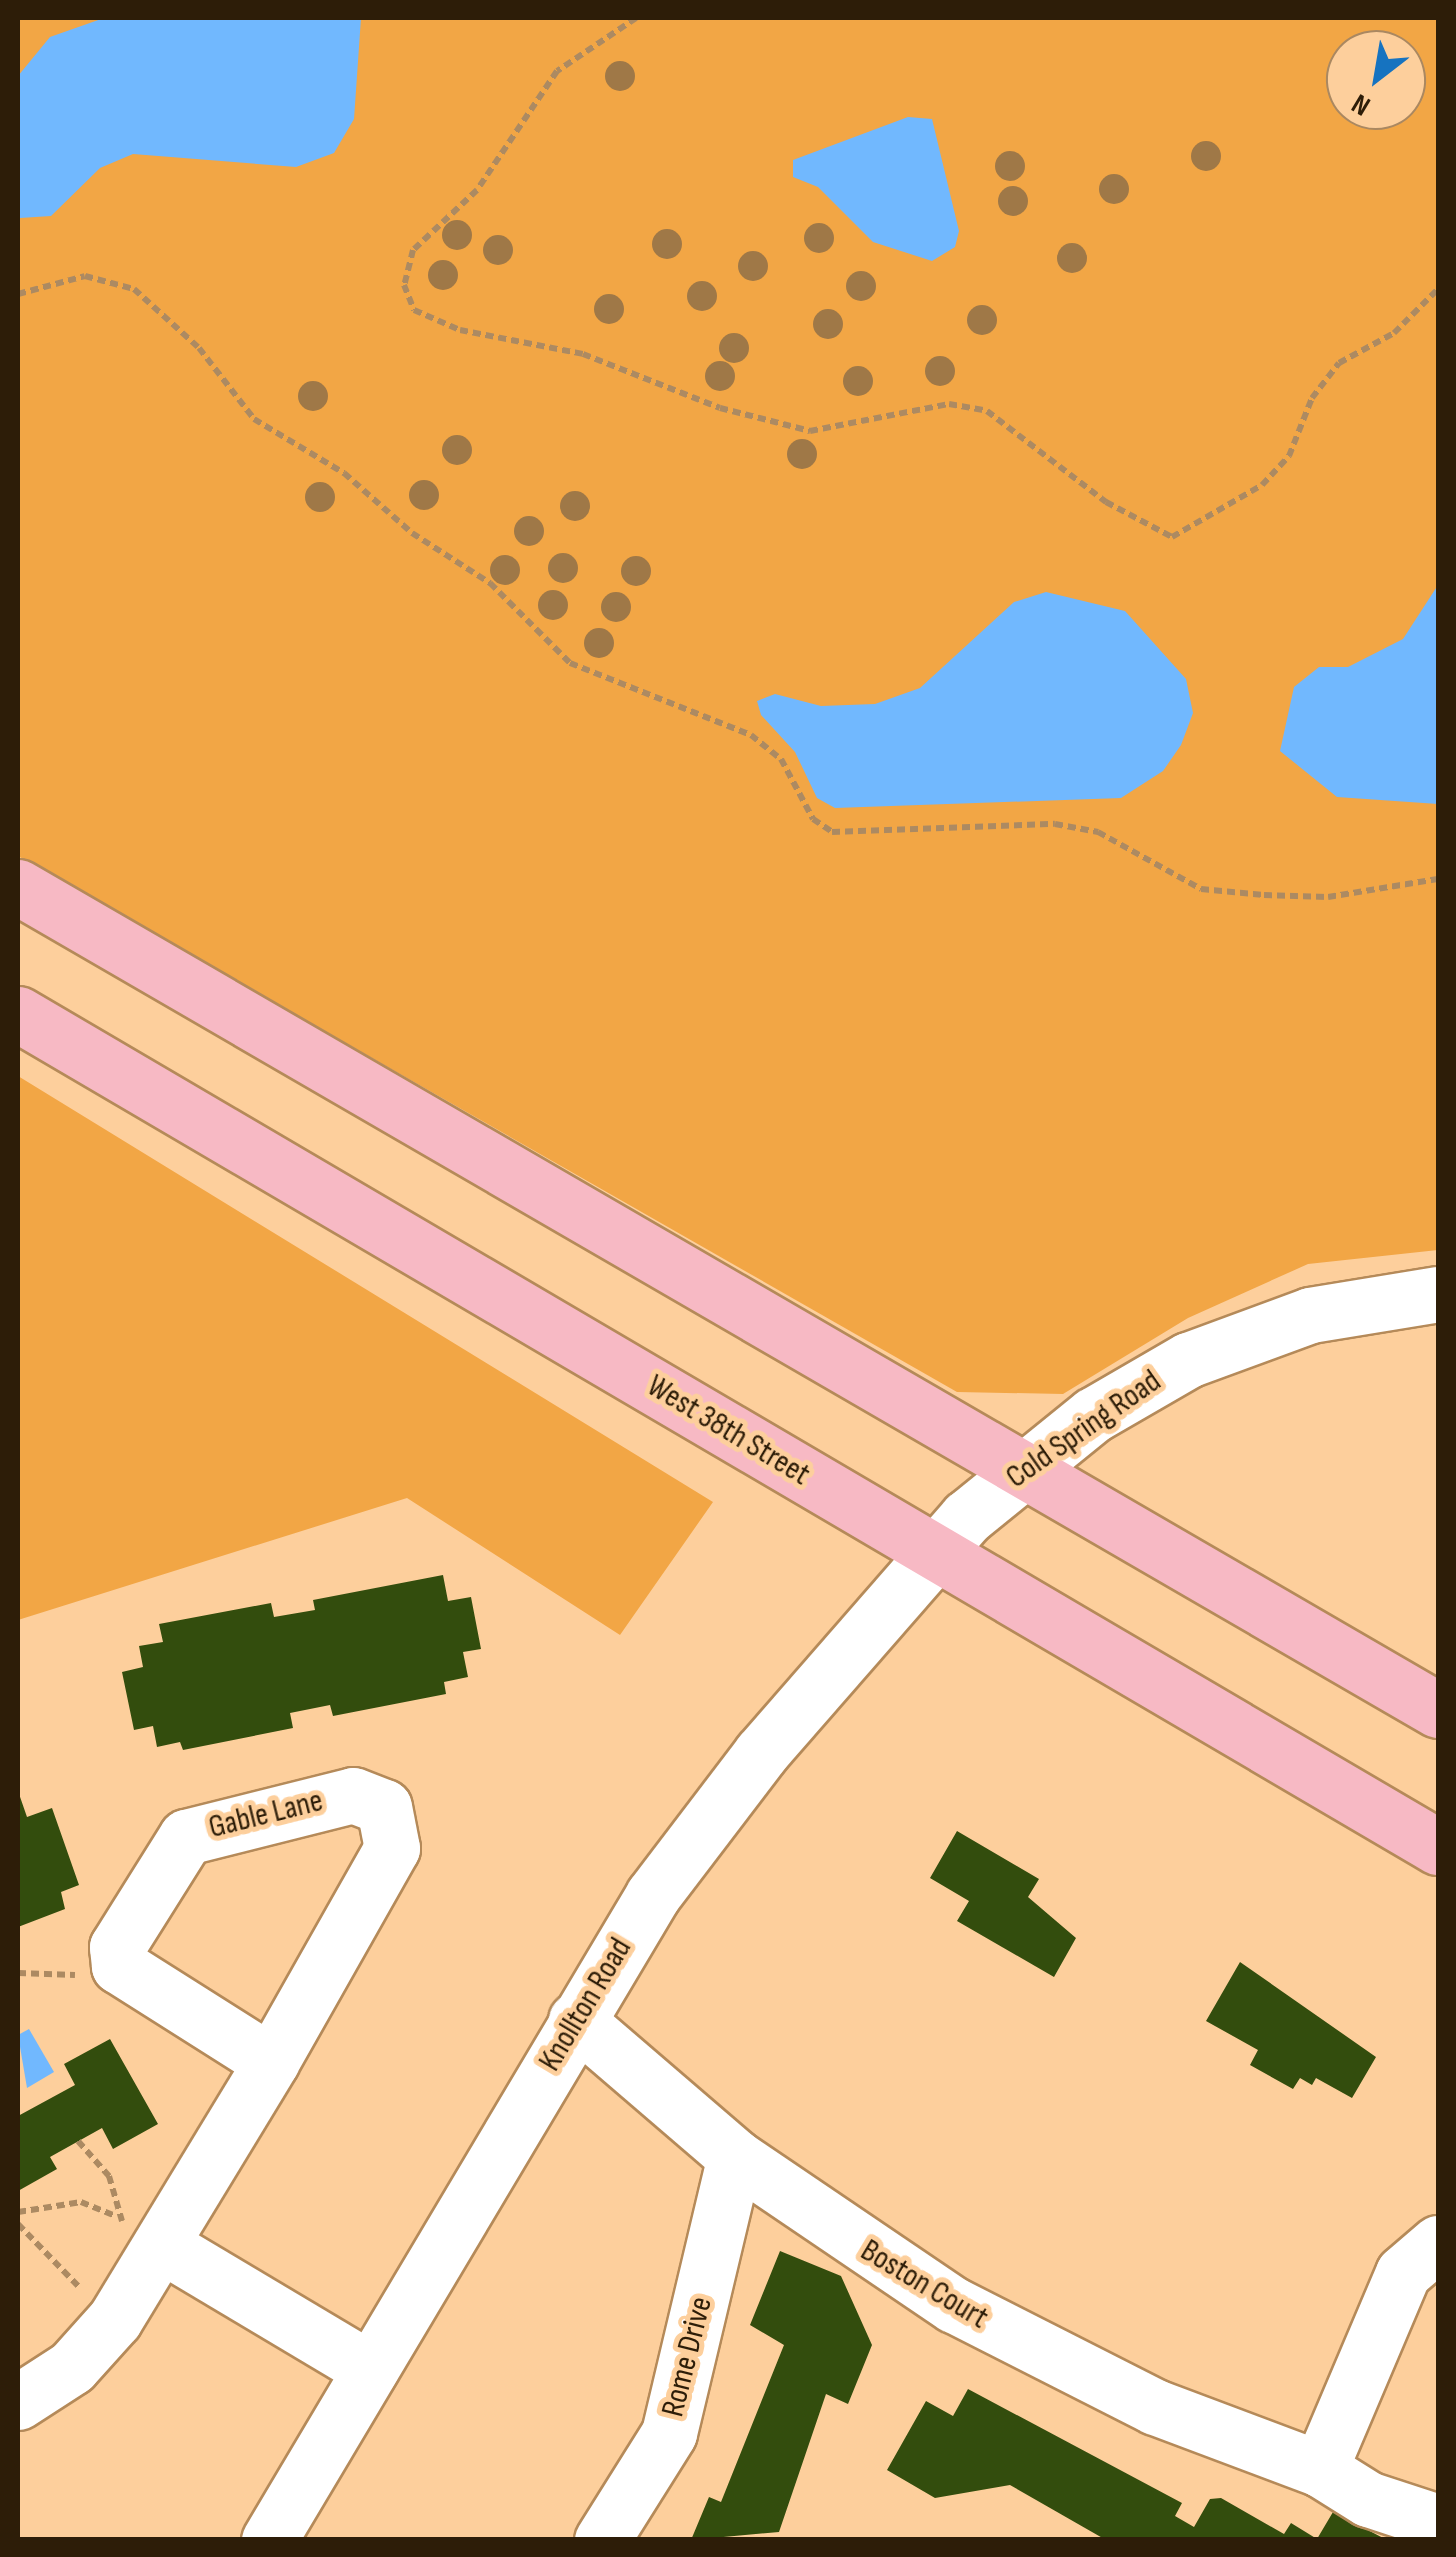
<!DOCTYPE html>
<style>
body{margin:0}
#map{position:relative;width:1456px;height:2557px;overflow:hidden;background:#fdcf9c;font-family:"Sofia Sans Condensed",sans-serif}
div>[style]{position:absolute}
.green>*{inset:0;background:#f2a645}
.water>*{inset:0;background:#71b8fe}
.building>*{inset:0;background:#334d0d}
.path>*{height:6px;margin-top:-3px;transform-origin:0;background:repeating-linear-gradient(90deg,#ac8a62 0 8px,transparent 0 13px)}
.roads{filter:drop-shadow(2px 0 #b58a59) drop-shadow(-2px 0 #b58a59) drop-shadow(0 2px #b58a59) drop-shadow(0 -2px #b58a59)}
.minor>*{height:55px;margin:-27.5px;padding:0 27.5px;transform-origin:27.5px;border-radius:27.5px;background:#fff}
.major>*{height:55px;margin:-27.5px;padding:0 27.5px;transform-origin:27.5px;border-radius:27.5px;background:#f7b9c4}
.trees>*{width:30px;height:30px;margin:-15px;border-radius:50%;background:#9f7847}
span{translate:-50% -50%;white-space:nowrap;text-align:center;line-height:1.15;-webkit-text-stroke:10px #fdcf9c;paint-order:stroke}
.street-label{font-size:32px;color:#2d1d08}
.frame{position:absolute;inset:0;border:20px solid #2d1d08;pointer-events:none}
.north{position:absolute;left:1326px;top:30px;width:100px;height:100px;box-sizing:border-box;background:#fdcf9c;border:2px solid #aa8861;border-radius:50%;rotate:211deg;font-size:28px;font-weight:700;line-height:40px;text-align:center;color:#2d1d08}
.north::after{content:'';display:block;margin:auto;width:35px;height:45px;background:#1673c0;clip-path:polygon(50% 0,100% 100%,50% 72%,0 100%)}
</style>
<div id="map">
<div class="green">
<div style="clip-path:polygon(evenodd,18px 18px,1438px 18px,1438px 1250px,1308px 1264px,1188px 1318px,1063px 1394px,957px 1392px,18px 856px,18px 18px,1346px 50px,1406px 50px,1406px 110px,1346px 110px,1346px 50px)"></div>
<div style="clip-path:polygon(18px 1076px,713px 1502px,620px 1635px,407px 1498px,18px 1620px)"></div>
</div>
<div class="water">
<div style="clip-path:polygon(104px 18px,361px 18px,354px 119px,334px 153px,296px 167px,133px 154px,100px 168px,51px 216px,20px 218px,18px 76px,50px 37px)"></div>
<div style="clip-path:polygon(908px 117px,932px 119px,959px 231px,955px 247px,932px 261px,873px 242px,818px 187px,793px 177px,793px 160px)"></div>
<div style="clip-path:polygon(1438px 585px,1438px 804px,1337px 797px,1280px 751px,1294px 687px,1319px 667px,1348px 667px,1403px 639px)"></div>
<div style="clip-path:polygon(1046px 592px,1125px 611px,1186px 679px,1193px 713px,1181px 745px,1163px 771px,1121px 798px,835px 808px,817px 798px,795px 752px,761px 715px,757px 701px,775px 694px,821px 706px,875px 704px,920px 688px,1014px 602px)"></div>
<div style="clip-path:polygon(29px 2029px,54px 2072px,27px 2088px,18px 2035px)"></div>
</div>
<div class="building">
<div style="clip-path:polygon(443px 1575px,448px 1601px,471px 1597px,481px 1649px,463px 1652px,468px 1677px,444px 1682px,446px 1694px,333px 1716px,330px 1705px,290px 1713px,293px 1728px,183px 1750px,180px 1742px,157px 1747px,153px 1726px,134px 1730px,122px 1672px,143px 1667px,139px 1646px,163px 1642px,159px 1624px,271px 1603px,274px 1617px,315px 1610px,313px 1600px)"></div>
<div style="clip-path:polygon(18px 1791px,27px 1817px,52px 1808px,79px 1885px,61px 1892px,65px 1909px,18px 1927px)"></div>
<div style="clip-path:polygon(957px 1831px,1039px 1879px,1028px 1897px,1076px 1938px,1054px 1977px,957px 1921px,969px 1901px,930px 1878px)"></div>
<div style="clip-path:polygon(1240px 1962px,1376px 2057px,1352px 2098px,1316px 2078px,1312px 2085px,1300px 2078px,1293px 2089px,1250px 2065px,1258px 2050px,1206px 2021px)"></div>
<div style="clip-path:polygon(110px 2039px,158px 2124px,113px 2149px,102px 2128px,50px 2157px,57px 2169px,18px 2191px,18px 2116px,75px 2085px,64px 2064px)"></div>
<div style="clip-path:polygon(780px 2251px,841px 2276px,872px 2345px,848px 2404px,826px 2394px,779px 2532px,691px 2540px,709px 2497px,721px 2502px,784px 2345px,750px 2325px)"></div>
<div style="clip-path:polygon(968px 2389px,1182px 2503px,1175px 2516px,1194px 2527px,1210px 2499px,1221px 2498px,1284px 2534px,1291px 2523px,1317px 2539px,1333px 2512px,1387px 2540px,1106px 2540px,1010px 2485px,935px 2498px,887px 2470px,926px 2401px,953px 2416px)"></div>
</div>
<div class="path">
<div style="left:636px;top:18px;width:95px;rotate:146.1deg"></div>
<div style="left:557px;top:71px;width:143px;rotate:123.9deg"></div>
<div style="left:477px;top:190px;width:88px;rotate:136.8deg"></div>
<div style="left:413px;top:250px;width:36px;rotate:104deg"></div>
<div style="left:404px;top:285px;width:27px;rotate:68deg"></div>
<div style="left:414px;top:310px;width:50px;rotate:23.5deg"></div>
<div style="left:460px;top:330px;width:125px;rotate:11deg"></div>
<div style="left:583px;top:354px;width:147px;rotate:21.5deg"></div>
<div style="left:720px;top:408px;width:93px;rotate:14.3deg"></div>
<div style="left:810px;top:431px;width:142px;rotate:-11deg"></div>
<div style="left:949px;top:404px;width:39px;rotate:10deg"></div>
<div style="left:987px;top:411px;width:150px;rotate:37.4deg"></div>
<div style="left:1106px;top:502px;width:75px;rotate:27.9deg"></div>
<div style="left:1172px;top:537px;width:104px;rotate:-30deg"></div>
<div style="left:1262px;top:485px;width:40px;rotate:-47deg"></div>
<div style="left:1289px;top:456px;width:62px;rotate:-68.4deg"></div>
<div style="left:1312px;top:398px;width:44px;rotate:-52.4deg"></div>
<div style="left:1339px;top:363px;width:63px;rotate:-28.6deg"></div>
<div style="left:1394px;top:333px;width:62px;rotate:-45deg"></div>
<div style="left:18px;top:294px;width:69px;rotate:-15deg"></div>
<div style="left:85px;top:276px;width:51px;rotate:14.9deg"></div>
<div style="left:134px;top:289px;width:88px;rotate:42.2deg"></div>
<div style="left:199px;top:348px;width:90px;rotate:52.2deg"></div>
<div style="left:254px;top:419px;width:105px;rotate:31deg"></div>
<div style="left:344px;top:473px;width:91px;rotate:41.4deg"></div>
<div style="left:412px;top:533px;width:93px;rotate:32.7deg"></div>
<div style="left:490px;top:583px;width:113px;rotate:45deg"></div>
<div style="left:570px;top:663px;width:195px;rotate:21.7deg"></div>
<div style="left:751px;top:735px;width:38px;rotate:39deg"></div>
<div style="left:781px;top:759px;width:68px;rotate:61.9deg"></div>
<div style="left:813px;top:819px;width:23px;rotate:34deg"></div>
<div style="left:832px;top:832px;width:223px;rotate:-2.1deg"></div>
<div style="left:1055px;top:824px;width:44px;rotate:10.5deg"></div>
<div style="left:1098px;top:832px;width:118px;rotate:29deg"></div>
<div style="left:1201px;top:889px;width:63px;rotate:5.4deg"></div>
<div style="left:1264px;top:895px;width:64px;rotate:1.8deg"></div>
<div style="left:1328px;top:897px;width:111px;rotate:-9.3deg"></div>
<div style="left:18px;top:1973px;width:57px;rotate:2deg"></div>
<div style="left:78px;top:2141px;width:47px;rotate:48.5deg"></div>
<div style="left:109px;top:2176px;width:47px;rotate:73.9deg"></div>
<div style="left:18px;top:2212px;width:64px;rotate:-9deg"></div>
<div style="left:81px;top:2202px;width:38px;rotate:22deg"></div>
<div style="left:18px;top:2224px;width:89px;rotate:45.9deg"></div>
</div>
<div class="roads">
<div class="minor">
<div style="left:353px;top:1795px;width:33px;rotate:21deg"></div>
<div style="left:384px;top:1807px;width:42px;rotate:79deg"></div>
<div style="left:392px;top:1848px;width:246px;rotate:119.5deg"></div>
<div style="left:271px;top:2062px;width:180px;rotate:-147.7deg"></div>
<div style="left:119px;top:1966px;width:19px;rotate:-96deg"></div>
<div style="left:117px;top:1947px;width:130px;rotate:-57.9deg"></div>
<div style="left:186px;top:1837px;width:172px;rotate:-14.1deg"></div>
<div style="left:576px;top:2020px;width:210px;rotate:40.7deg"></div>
<div style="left:735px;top:2157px;width:264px;rotate:34.1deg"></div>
<div style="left:954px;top:2305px;width:225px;rotate:26.9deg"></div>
<div style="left:1155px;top:2407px;width:176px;rotate:20.6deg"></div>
<div style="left:1438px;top:2243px;width:46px;rotate:139.4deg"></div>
<div style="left:1403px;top:2273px;width:213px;rotate:113deg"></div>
<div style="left:1320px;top:2469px;width:57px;rotate:32deg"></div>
<div style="left:1368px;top:2499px;width:74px;rotate:18.2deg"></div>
<div style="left:165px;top:2247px;width:239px;rotate:30.8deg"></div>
<div style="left:18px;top:2402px;width:64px;rotate:-32.9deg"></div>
<div style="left:72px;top:2367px;width:64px;rotate:-48.1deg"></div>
<div style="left:115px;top:2319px;width:301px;rotate:-58.7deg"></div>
<div style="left:269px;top:2540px;width:751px;rotate:-59.23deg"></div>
<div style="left:653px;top:1895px;width:178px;rotate:-52.7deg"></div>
<div style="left:761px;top:1753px;width:313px;rotate:-48.9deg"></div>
<div style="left:967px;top:1517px;width:162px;rotate:-39deg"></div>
<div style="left:1093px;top:1415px;width:110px;rotate:-30.1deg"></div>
<div style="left:1188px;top:1360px;width:130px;rotate:-20.2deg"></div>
<div style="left:1310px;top:1315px;width:130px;rotate:-9.3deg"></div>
<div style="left:602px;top:2540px;width:126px;rotate:-57.9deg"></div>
<div style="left:669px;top:2433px;width:284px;rotate:-76.6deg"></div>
</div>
<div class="major">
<div style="left:18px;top:887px;width:1641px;rotate:30.1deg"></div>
<div style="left:18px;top:1014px;width:1646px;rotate:30.4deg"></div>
</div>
</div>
<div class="trees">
<div style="left:620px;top:76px"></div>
<div style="left:1206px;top:156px"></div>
<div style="left:1010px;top:166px"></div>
<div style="left:1114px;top:189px"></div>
<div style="left:1013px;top:201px"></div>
<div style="left:457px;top:235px"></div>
<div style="left:819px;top:238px"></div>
<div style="left:667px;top:244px"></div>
<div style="left:498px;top:250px"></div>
<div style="left:1072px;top:258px"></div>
<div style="left:753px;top:266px"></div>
<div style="left:443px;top:275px"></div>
<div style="left:861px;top:286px"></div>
<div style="left:702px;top:296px"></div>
<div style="left:609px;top:309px"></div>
<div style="left:982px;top:320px"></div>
<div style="left:828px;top:324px"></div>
<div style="left:734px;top:348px"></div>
<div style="left:940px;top:371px"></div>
<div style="left:720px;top:376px"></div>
<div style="left:858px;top:381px"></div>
<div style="left:313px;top:396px"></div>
<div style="left:457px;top:450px"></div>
<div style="left:802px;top:454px"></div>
<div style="left:424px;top:495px"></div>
<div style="left:320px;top:497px"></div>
<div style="left:575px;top:506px"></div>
<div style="left:529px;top:531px"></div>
<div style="left:563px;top:568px"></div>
<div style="left:505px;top:570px"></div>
<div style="left:636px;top:571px"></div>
<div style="left:553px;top:605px"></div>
<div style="left:616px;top:607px"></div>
<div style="left:599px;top:643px"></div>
</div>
<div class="street-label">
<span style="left:1084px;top:1430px;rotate:-35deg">Cold Spring Road</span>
<span style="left:728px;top:1431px;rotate:31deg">West 38th Street</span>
<span style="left:266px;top:1815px;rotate:-14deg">Gable Lane</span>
<span style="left:586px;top:2005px;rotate:-59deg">Knollton Road</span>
<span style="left:924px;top:2285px;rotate:31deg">Boston Court</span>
<span style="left:688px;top:2357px;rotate:-76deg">Rome Drive</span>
</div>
<div class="frame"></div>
<div class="north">N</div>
</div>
